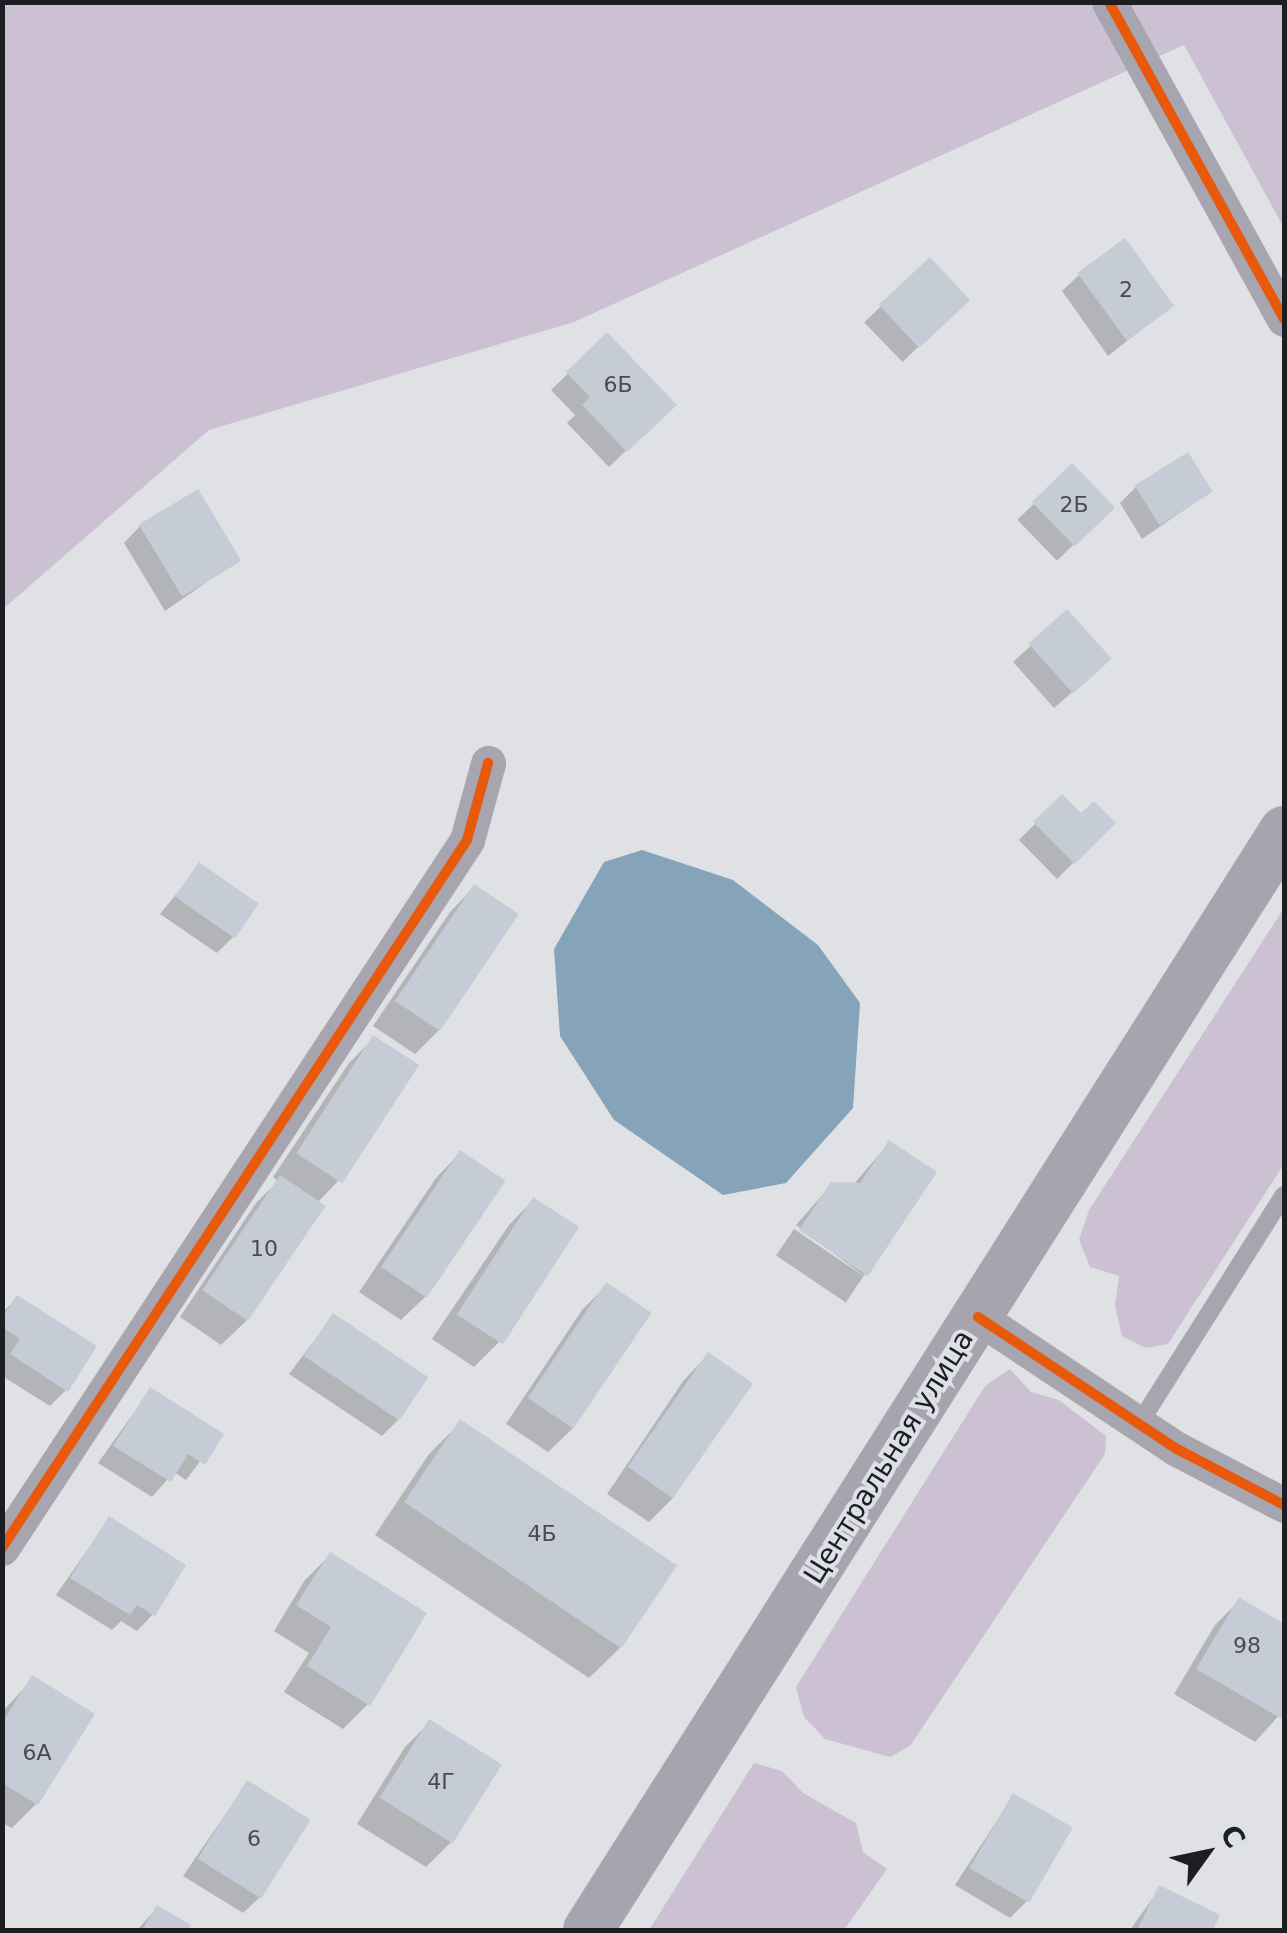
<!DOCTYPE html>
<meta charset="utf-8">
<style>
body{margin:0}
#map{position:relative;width:1287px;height:1933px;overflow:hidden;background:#e0e1e5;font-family:"DejaVu Sans",sans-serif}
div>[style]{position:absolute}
.green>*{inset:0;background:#ccc1d2}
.water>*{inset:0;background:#85a4ba}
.shadow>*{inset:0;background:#0003;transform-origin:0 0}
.building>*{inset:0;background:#c6ccd5;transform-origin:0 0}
.service>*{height:18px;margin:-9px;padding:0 9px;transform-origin:9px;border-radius:9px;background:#a7a5af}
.minor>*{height:35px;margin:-17.5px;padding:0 17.5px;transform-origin:17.5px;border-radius:17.5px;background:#a7a5af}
.secondary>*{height:50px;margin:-25px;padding:0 25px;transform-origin:25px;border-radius:25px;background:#a6a4ae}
.cycleway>*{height:10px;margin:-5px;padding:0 5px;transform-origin:5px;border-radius:5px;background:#e8590c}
span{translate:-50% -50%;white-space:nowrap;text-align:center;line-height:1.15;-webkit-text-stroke:8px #dee0e7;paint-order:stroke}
.number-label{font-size:22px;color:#494b50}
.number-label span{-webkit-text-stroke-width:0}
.street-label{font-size:28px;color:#1d1e21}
.frame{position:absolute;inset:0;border:5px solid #1d1e21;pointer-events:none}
.north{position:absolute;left:1157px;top:1803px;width:100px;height:100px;-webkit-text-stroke:8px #dee0e7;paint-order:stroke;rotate:57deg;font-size:28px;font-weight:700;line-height:40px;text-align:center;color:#1d1e21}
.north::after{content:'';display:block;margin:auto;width:35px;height:45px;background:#1d1e21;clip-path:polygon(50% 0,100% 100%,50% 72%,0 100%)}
</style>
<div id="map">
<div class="green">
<div style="clip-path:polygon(3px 3px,1284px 3px,1284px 228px,1184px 45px,574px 322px,209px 430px,3px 609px)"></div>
<div style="clip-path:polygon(1284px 908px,1284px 1164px,1168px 1344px,1146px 1348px,1122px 1336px,1115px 1306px,1119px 1276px,1090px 1267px,1079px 1240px,1089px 1210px)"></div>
<div style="clip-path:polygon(1010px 1369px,1031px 1392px,1059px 1400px,1106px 1436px,1105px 1454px,910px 1746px,890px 1757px,825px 1739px,804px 1717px,796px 1687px,985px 1386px)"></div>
<div style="clip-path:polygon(754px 1763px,782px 1771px,803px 1793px,856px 1823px,863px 1852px,887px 1869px,844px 1930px,649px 1930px)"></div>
</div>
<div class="water">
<div style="clip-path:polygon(642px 850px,733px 880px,818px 945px,860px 1003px,853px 1108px,786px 1183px,723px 1195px,614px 1120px,560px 1036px,554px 949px,604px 862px)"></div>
</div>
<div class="shadow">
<div style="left:929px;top:260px;width:55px;height:90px;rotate:46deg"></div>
<div style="clip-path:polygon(1079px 275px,1171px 306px,1108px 356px,1062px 291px)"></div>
<div style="clip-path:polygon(607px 336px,673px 405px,609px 467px,567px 423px,575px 415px,551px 390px)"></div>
<div style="left:1072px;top:467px;width:57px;height:76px;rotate:46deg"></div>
<div style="clip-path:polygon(1136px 487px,1210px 492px,1142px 539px,1120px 503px)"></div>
<div style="clip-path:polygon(140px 526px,237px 561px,165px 611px,124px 543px)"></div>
<div style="clip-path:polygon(1067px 613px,1092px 675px,1054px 708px,1013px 662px)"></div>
<div style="clip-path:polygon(1062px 797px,1081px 816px,1113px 823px,1057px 879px,1019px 840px)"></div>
<div style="clip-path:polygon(199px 866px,233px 937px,217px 953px,160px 914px)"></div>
<div style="clip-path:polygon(474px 887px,440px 1029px,415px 1054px,373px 1026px,450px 912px)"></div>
<div style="clip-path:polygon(374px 1038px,339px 1180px,317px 1203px,322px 1206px,246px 1321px,221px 1345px,180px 1317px,256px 1203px,278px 1181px,273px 1177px,349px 1063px)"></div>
<div style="clip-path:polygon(889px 1143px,934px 1173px,864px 1276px,796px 1225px,832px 1184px,853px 1185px)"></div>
<div style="clip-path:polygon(460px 1153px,426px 1296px,401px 1320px,359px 1292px,436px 1178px)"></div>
<div style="clip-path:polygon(533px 1200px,499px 1342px,474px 1367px,432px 1339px,509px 1225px)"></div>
<div style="left:794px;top:1229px;width:84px;height:32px;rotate:34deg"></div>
<div style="clip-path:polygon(606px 1286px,649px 1314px,573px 1428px,548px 1452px,506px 1424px,582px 1310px)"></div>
<div style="clip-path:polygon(17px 1298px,66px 1390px,50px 1406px,2px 1376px,2px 1313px)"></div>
<div style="clip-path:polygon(333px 1316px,398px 1420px,382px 1436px,289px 1374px)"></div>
<div style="clip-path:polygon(708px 1355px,674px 1497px,649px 1522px,607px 1494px,684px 1380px)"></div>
<div style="clip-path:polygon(150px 1390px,220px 1435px,186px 1480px,174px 1472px,152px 1497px,98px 1463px)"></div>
<div style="clip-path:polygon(461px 1422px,675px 1565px,621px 1647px,589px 1678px,375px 1535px,429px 1454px)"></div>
<div style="clip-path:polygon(109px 1519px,153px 1614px,137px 1631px,121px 1621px,112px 1630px,56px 1595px)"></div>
<div style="clip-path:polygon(330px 1555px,368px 1704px,343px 1729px,284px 1692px,309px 1653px,274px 1631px,305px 1580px)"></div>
<div style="clip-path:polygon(1240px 1600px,1284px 1627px,1284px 1710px,1255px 1742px,1174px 1694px,1215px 1625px)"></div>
<div style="clip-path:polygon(33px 1679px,36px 1804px,12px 1828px,2px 1823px,2px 1712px)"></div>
<div style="clip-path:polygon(429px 1723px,451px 1842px,426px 1867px,357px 1824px,405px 1747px)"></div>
<div style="clip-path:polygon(247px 1783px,260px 1897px,243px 1913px,183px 1876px)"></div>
<div style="clip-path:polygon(1013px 1796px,1027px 1901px,1010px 1918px,955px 1885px)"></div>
<div style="clip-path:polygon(1160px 1888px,1217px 1916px,1210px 1930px,1130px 1930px)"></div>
<div style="clip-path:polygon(157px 1908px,188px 1925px,185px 1930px,137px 1930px)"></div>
</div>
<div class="building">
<div style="left:1125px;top:238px;width:84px;height:59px;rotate:54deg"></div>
<div style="left:930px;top:257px;width:59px;height:70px;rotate:47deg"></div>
<div style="clip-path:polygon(607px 332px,677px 405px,627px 452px,582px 405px,590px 397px,566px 372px)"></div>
<div style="left:1188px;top:452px;width:47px;height:63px;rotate:58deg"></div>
<div style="left:1072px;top:463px;width:62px;height:56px;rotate:46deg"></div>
<div style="left:198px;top:489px;width:84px;height:69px;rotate:59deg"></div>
<div style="left:1067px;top:609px;width:67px;height:52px;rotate:48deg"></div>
<div style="clip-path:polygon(1062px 794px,1081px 813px,1094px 801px,1116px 823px,1075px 864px,1033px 822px)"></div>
<div style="left:199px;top:862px;width:73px;height:42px;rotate:35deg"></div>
<div style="left:474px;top:884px;width:54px;height:141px;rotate:34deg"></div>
<div style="left:373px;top:1035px;width:55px;height:141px;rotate:33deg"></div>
<div style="clip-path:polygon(889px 1140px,937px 1172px,868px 1276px,799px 1230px,831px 1182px,860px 1183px)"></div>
<div style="left:460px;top:1150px;width:55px;height:141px;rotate:34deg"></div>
<div style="left:280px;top:1175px;width:55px;height:139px;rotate:34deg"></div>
<div style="left:533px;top:1197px;width:55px;height:140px;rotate:33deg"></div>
<div style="left:606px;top:1282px;width:55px;height:140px;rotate:34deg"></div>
<div style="clip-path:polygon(17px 1295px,97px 1346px,68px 1392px,10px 1354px,20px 1339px,2px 1327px,2px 1318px)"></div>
<div style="left:333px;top:1313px;width:115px;height:52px;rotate:34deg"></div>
<div style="left:708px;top:1352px;width:55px;height:140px;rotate:35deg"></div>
<div style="clip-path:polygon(150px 1387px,224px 1434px,205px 1465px,188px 1454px,171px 1482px,113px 1446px)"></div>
<div style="left:460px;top:1419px;width:262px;height:100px;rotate:34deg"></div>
<div style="clip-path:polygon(109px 1516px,186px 1565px,155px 1616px,137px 1605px,130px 1615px,70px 1578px)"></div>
<div style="clip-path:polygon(330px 1552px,427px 1613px,370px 1706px,307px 1666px,331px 1627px,296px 1605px)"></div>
<div style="clip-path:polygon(1239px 1597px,1284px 1624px,1282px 1719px,1196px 1669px)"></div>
<div style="clip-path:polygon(32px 1675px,95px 1714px,38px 1805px,2px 1783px,2px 1723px)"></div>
<div style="left:429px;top:1719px;width:86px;height:93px;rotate:32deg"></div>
<div style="left:247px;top:1780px;width:75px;height:93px;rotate:32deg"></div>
<div style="left:1013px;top:1793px;width:69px;height:87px;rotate:30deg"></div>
<div style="clip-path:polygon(1159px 1885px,1220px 1915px,1213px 1930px,1137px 1930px)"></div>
<div style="clip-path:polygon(157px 1905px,191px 1925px,188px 1930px,142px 1930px)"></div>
</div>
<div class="service">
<div style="left:1139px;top:1424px;width:271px;rotate:-57.7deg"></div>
</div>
<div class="minor">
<div style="left:1109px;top:2px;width:362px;rotate:61.1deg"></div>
<div style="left:978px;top:1317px;width:239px;rotate:33.6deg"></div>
<div style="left:1177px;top:1449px;width:121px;rotate:27.6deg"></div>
<div style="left:2px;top:1548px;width:847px;rotate:-56.7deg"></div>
<div style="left:467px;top:840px;width:80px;rotate:-74.7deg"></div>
</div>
<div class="secondary">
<div style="left:588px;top:1930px;width:1301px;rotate:-57.65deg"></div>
</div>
<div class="cycleway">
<div style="left:1109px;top:2px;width:362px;rotate:61.1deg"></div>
<div style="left:978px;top:1317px;width:239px;rotate:33.6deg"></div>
<div style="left:1177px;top:1449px;width:121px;rotate:27.6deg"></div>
<div style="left:2px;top:1548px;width:847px;rotate:-56.7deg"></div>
<div style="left:467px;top:840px;width:80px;rotate:-74.7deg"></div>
</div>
<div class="number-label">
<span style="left:1126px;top:290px">2</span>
<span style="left:618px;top:385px">6Б</span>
<span style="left:1074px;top:505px">2Б</span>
<span style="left:264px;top:1249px">10</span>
<span style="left:542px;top:1534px">4Б</span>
<span style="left:1247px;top:1646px">98</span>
<span style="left:37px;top:1753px">6А</span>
<span style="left:441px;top:1782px">4Г</span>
<span style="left:254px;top:1839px">6</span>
</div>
<div class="street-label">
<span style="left:889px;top:1457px;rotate:-58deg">Центральная улица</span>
</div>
<div class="frame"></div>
<div class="north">С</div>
</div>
